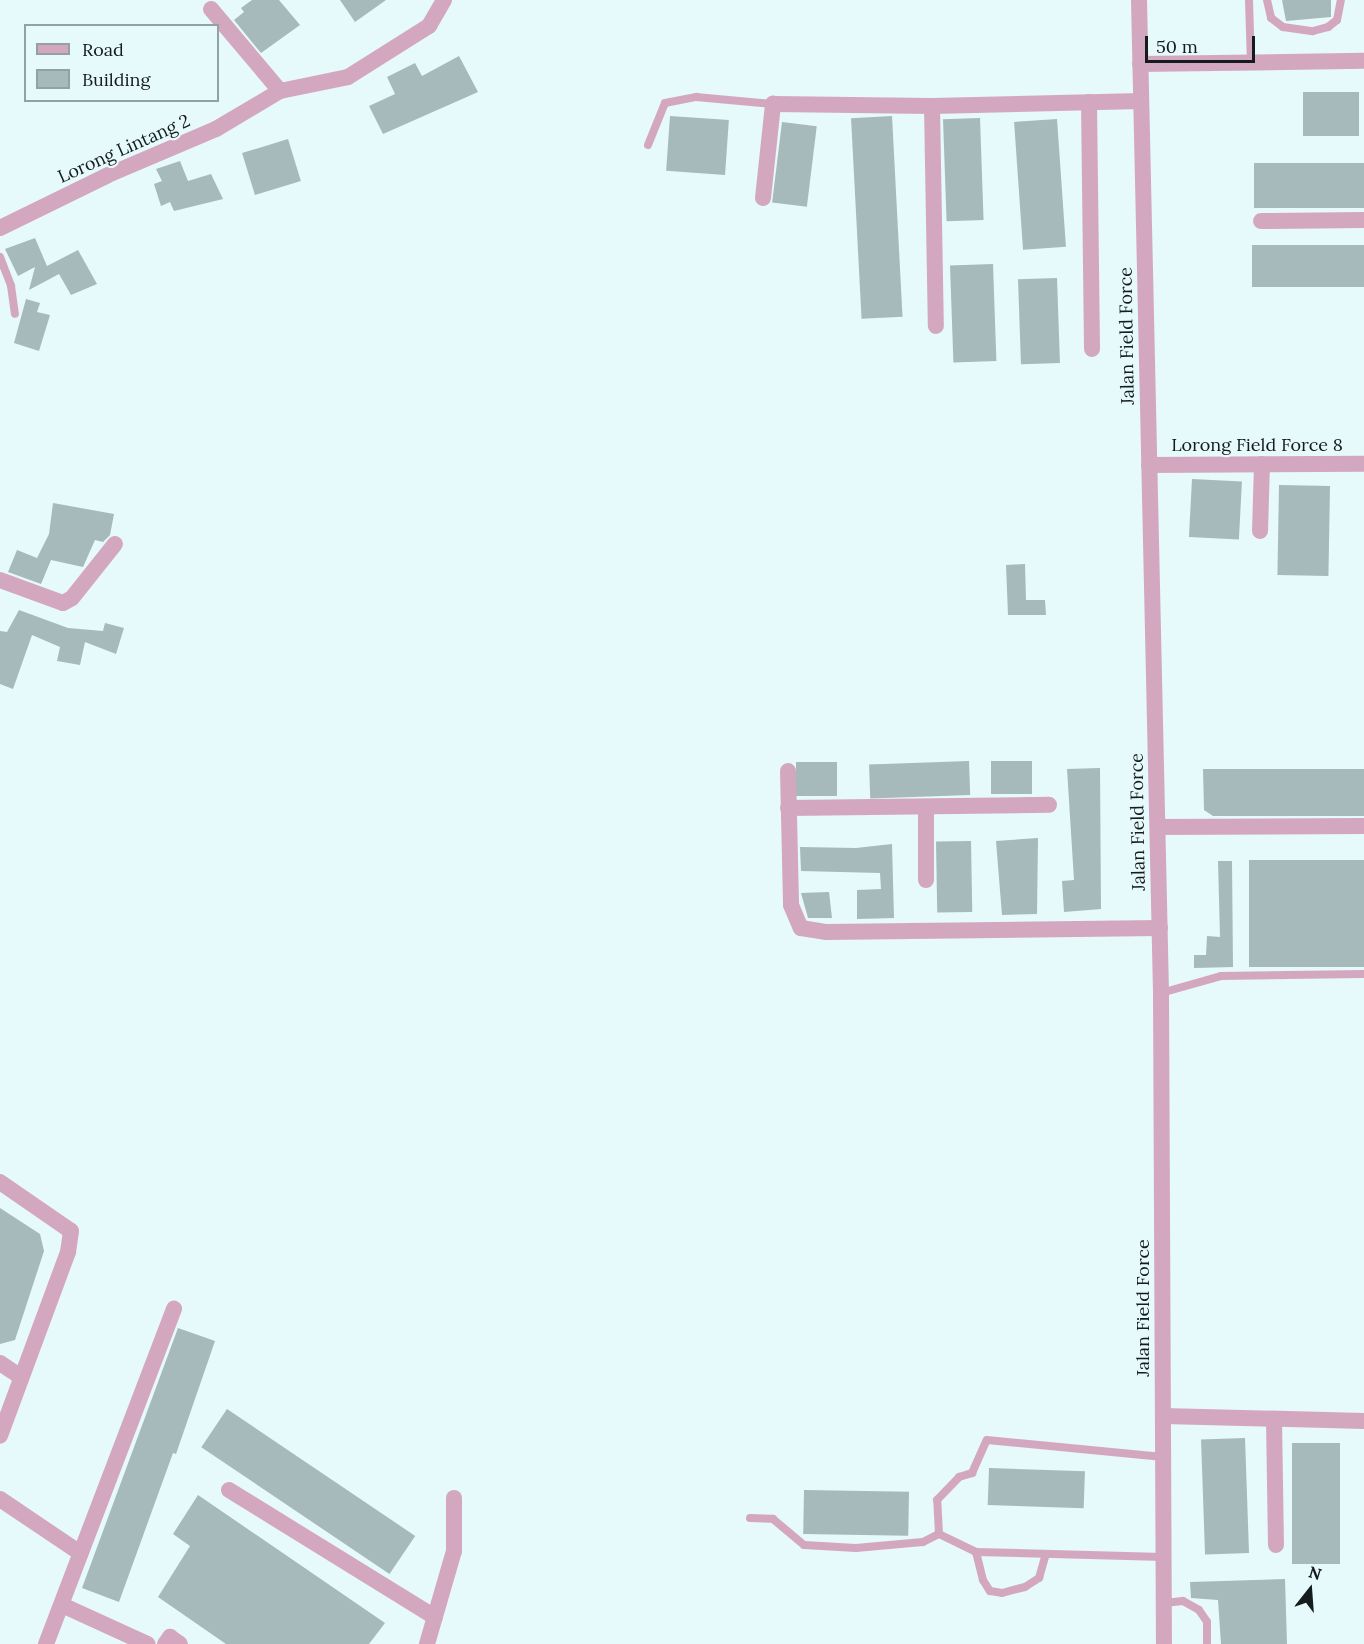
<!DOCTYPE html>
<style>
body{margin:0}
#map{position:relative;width:1364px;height:1644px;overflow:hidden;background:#e6f9fb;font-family:Lora,serif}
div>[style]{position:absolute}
.building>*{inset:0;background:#a6b9bb;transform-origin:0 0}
.lane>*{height:8px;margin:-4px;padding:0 4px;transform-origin:4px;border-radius:4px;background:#d4a7c1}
.street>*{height:16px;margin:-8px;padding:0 8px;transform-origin:8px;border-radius:8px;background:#d4a7c1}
span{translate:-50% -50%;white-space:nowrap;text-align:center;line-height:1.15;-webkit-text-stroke:4.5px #e6f9fb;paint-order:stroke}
.street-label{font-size:18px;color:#151c1d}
.legend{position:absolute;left:24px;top:24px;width:195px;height:78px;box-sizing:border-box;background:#e6f9fb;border:2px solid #92a1a2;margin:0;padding:8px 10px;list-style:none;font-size:18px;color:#151c1d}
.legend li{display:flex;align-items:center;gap:12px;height:30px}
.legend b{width:30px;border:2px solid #92a1a2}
.north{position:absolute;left:1280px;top:1560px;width:60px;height:60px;-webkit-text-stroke:4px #e6f9fb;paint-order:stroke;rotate:17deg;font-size:16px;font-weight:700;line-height:24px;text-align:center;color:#151c1d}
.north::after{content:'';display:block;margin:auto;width:21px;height:27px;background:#151c1d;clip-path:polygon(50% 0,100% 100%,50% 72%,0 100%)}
.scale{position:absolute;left:1145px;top:36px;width:110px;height:27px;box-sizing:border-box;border:3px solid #151c1d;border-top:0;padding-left:8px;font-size:18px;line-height:21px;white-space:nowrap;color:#151c1d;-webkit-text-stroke:4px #e6f9fb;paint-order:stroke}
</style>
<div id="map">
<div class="building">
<div style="clip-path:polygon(252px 0,279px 0,300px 25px,261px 53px,234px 20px,244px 12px,241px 8px)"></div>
<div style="clip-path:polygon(340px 0,386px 0,355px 22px)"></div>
<div style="clip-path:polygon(1282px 0,1331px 0,1331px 17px,1286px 21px)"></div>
<div style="clip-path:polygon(459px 56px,478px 92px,383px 134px,369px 106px,395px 94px,387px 77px,415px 63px,422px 76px)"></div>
<div style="left:1303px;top:92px;width:56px;height:44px"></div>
<div style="left:670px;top:116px;width:59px;height:55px;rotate:4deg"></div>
<div style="left:892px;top:116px;width:201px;height:41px;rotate:87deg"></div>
<div style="left:980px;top:118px;width:102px;height:37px;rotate:88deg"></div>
<div style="left:1057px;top:119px;width:128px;height:43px;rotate:86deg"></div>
<div style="left:782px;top:122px;width:35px;height:81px;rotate:7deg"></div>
<div style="left:288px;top:139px;width:44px;height:48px;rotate:73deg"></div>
<div style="clip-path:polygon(180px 161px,188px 181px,211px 174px,223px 199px,174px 211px,170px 202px,161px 206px,154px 184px,162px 181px,156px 169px)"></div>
<div style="left:1364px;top:163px;width:45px;height:110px;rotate:90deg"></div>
<div style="clip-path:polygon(35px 238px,47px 266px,78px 250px,97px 284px,71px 295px,59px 274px,29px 290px,35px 267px,18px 276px,5px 249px)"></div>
<div style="left:1364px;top:245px;width:42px;height:112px;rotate:90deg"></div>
<div style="left:993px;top:264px;width:97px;height:43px;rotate:88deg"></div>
<div style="left:1057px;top:278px;width:85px;height:39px;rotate:88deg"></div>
<div style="clip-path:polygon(26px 299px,40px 303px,37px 312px,50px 315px,39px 351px,14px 343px)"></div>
<div style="left:1192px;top:479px;width:50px;height:58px;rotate:3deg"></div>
<div style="left:1279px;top:485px;width:51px;height:90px;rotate:1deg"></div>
<div style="clip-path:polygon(53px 503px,114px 514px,110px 535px,103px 542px,95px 540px,83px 567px,51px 560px,41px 584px,8px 572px,17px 550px,37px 558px,49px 534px)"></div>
<div style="clip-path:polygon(1025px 564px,1026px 600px,1045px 600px,1046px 615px,1008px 615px,1006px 565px)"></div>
<div style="clip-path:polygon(19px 610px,68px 628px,103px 631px,105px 623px,124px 628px,116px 654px,85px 642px,80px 665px,57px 661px,60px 647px,32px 635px,13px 689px,0 684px,0 631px,7px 632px)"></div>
<div style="left:969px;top:761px;width:34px;height:100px;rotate:88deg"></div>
<div style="left:991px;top:761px;width:41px;height:33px"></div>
<div style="left:796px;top:762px;width:41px;height:34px"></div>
<div style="clip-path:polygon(1100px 768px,1101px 909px,1064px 912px,1062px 881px,1074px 880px,1067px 769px)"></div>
<div style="clip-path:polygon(1203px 769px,1364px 769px,1364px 816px,1213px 816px,1204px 810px)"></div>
<div style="clip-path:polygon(1038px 838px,1037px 914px,1002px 915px,996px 841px)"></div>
<div style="left:971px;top:841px;width:71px;height:35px;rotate:89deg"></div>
<div style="clip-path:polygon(892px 844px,894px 918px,857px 919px,857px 890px,881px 889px,880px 873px,801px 871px,800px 847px,856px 848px)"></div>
<div style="left:1364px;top:860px;width:107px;height:115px;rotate:90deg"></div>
<div style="clip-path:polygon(1218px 861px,1232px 861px,1233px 967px,1194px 968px,1194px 955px,1206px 955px,1207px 936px,1220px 937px)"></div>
<div style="clip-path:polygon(829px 892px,832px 918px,808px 918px,801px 893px)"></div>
<div style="clip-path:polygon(0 1208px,40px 1234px,44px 1251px,15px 1340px,0 1344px)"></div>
<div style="clip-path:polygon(178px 1328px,215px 1341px,176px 1454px,173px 1453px,119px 1602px,82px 1588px)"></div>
<div style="left:227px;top:1409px;width:227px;height:46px;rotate:34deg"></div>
<div style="left:1245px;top:1438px;width:115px;height:44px;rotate:88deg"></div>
<div style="left:1340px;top:1443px;width:121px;height:48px;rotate:90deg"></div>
<div style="left:989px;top:1468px;width:96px;height:37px;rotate:2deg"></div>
<div style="left:804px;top:1490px;width:105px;height:44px;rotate:1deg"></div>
<div style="clip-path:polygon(198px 1495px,385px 1623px,369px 1644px,226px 1644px,158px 1597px,190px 1546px,173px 1534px)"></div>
<div style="clip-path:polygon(1285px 1579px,1287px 1644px,1221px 1644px,1218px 1600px,1191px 1598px,1190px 1582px)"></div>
</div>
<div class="lane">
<div style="left:1249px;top:0;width:63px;rotate:88.2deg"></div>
<div style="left:1267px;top:0;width:18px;rotate:77deg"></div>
<div style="left:1271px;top:18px;width:15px;rotate:37deg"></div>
<div style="left:1283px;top:27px;width:30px;rotate:8deg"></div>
<div style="left:1313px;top:31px;width:16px;rotate:-15deg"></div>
<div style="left:1328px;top:27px;width:11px;rotate:-38deg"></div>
<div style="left:1337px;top:20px;width:20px;rotate:-79deg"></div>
<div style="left:648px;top:145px;width:45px;rotate:-68deg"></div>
<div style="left:665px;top:103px;width:32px;rotate:-11deg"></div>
<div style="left:696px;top:97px;width:77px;rotate:5.2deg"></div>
<div style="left:0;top:257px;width:31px;rotate:69deg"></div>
<div style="left:11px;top:286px;width:28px;rotate:82deg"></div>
<div style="left:1161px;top:993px;width:62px;rotate:-15.8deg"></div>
<div style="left:1221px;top:976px;width:143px;rotate:-0.8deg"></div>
<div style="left:750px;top:1518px;width:23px;rotate:2deg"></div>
<div style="left:773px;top:1519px;width:40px;rotate:40deg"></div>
<div style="left:804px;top:1545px;width:52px;rotate:3.3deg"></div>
<div style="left:856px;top:1548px;width:67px;rotate:-5.1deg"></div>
<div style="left:923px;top:1542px;width:18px;rotate:-27deg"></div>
<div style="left:939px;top:1534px;width:41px;rotate:25.9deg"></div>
<div style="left:976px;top:1552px;width:187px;rotate:1.5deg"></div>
<div style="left:939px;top:1534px;width:34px;rotate:-93deg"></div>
<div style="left:937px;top:1500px;width:32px;rotate:-46deg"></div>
<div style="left:959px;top:1477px;width:14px;rotate:-17deg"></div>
<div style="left:972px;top:1473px;width:36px;rotate:-66deg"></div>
<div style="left:987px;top:1440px;width:177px;rotate:5.5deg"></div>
<div style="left:976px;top:1552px;width:29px;rotate:76deg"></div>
<div style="left:983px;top:1580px;width:13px;rotate:58deg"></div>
<div style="left:990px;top:1591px;width:12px;rotate:9deg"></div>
<div style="left:1002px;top:1593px;width:24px;rotate:-15deg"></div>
<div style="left:1025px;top:1587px;width:17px;rotate:-33deg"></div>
<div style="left:1039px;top:1578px;width:25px;rotate:-74deg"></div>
<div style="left:1164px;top:1603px;width:19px;rotate:-6deg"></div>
<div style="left:1183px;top:1601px;width:18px;rotate:29deg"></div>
<div style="left:1199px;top:1610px;width:14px;rotate:56deg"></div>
<div style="left:1207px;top:1622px;width:22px;rotate:90deg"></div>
</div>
<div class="street">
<div style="left:1139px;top:0;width:993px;rotate:88.73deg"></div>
<div style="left:1161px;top:993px;width:651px;rotate:89.74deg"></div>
<div style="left:211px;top:9px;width:107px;rotate:49.9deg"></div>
<div style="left:1140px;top:64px;width:224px;rotate:-0.8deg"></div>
<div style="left:1089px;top:102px;width:247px;rotate:89.3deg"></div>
<div style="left:932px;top:106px;width:220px;rotate:89deg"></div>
<div style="left:763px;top:198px;width:95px;rotate:-83.9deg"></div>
<div style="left:773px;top:104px;width:159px;rotate:0.7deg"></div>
<div style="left:932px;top:106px;width:209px;rotate:-1.4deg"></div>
<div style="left:1261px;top:221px;width:103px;rotate:-0.6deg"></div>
<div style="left:0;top:228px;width:120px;rotate:-26.1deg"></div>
<div style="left:108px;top:175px;width:117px;rotate:-23.1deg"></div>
<div style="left:216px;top:129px;width:74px;rotate:-30.7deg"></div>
<div style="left:280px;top:91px;width:69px;rotate:-11.6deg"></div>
<div style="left:348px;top:77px;width:96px;rotate:-32.2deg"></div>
<div style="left:429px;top:26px;width:30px;rotate:-60deg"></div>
<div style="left:1149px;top:465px;width:215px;rotate:-0.3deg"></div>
<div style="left:1260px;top:531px;width:67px;rotate:-88.3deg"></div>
<div style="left:0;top:580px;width:67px;rotate:20.1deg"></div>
<div style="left:63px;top:603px;width:10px;rotate:-29deg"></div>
<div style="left:72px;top:598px;width:69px;rotate:-51.5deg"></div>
<div style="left:788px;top:771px;width:134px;rotate:88.7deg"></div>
<div style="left:791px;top:905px;width:25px;rotate:67deg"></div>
<div style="left:801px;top:928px;width:26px;rotate:9deg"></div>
<div style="left:827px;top:932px;width:333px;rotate:-0.7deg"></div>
<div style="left:926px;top:807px;width:73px;rotate:90deg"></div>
<div style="left:788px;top:808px;width:261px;rotate:-0.7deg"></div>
<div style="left:1158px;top:827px;width:206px;rotate:-0.3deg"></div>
<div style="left:0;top:1182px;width:86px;rotate:34.6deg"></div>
<div style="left:71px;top:1231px;width:21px;rotate:98deg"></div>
<div style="left:68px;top:1252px;width:196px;rotate:110.3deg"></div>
<div style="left:0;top:1363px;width:25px;rotate:34deg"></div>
<div style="left:1163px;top:1416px;width:201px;rotate:1.4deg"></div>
<div style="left:1274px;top:1419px;width:126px;rotate:89.1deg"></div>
<div style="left:229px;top:1490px;width:242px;rotate:31.7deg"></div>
<div style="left:0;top:1499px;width:97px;rotate:34deg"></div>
<div style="left:62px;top:1605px;width:94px;rotate:24.6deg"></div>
<div style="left:46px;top:1644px;width:359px;rotate:-69.1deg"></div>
<div style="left:165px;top:1644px;width:9px;rotate:-54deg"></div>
<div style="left:170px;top:1637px;width:12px;rotate:35deg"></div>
<div style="left:427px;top:1644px;width:97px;rotate:-73.8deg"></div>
<div style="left:454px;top:1551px;width:53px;rotate:-90deg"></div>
</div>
<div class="street-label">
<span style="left:124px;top:149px;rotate:-24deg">Lorong Lintang 2</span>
<span style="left:1127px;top:336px;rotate:-91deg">Jalan Field Force</span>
<span style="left:1257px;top:445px">Lorong Field Force 8</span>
<span style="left:1138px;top:822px;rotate:-91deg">Jalan Field Force</span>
<span style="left:1143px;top:1308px;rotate:-90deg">Jalan Field Force</span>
</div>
<ul class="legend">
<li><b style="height:8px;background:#d4a7c1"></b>Road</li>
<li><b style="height:16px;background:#a6b9bb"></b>Building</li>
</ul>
<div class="north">N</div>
<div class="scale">50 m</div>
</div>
